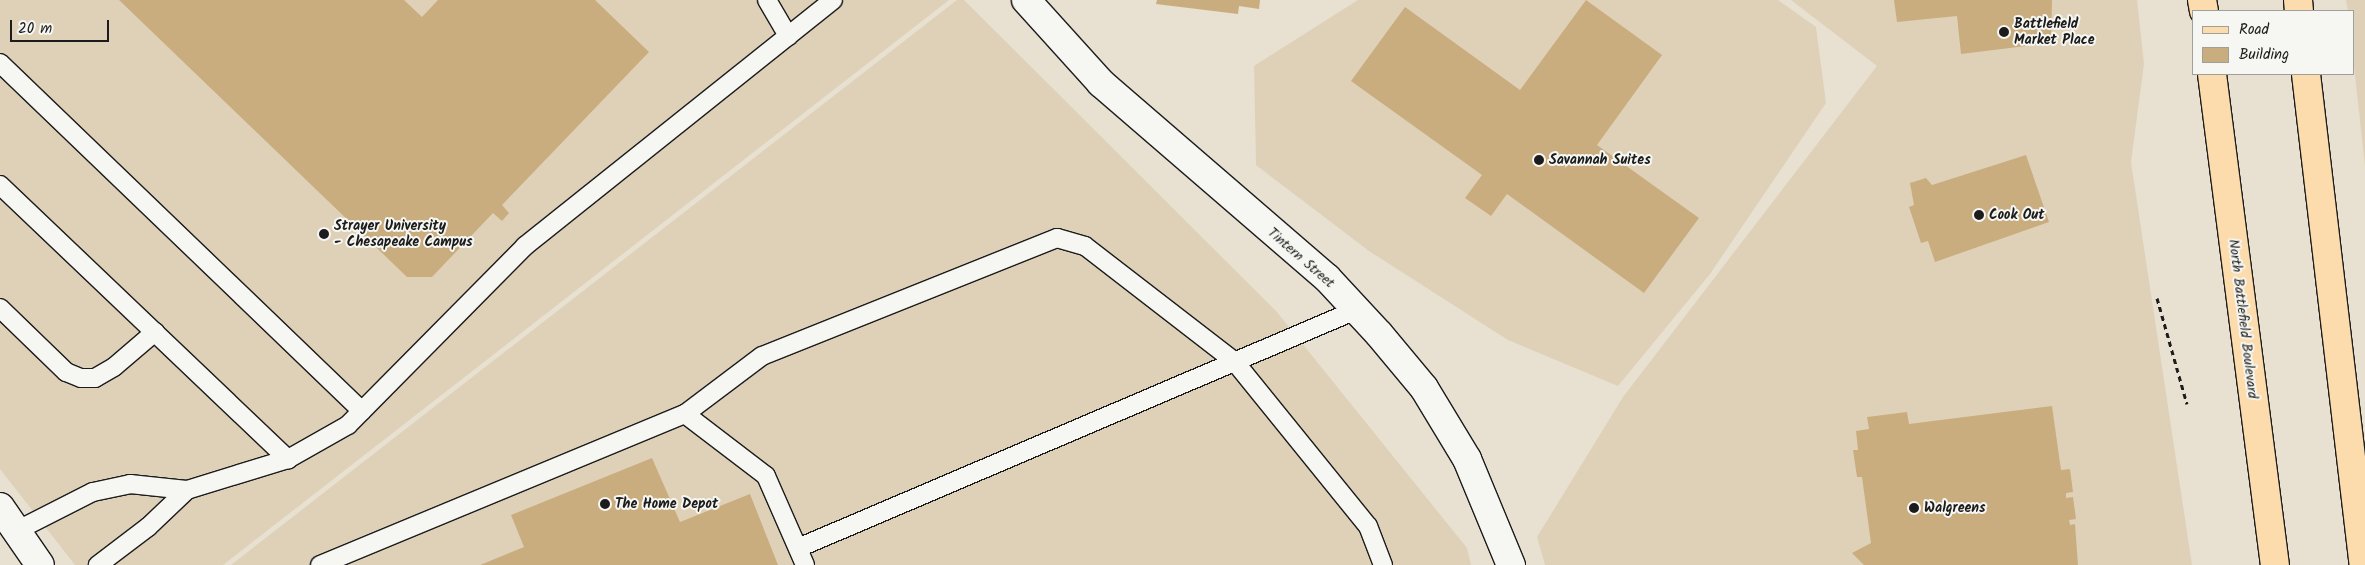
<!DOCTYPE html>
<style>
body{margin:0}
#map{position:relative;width:2365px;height:565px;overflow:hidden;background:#e8e0d0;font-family:Kalam,sans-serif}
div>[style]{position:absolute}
.built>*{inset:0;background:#dfd1b8}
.building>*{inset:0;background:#c9ad7f}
.path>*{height:3px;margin-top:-1.5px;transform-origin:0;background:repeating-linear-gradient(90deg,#1c1c1c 0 5px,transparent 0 9px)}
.roads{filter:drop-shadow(1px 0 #1c1c1c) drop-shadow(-1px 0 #1c1c1c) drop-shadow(0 1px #1c1c1c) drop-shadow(0 -1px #1c1c1c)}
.lane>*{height:18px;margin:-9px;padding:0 9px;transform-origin:9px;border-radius:9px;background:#f6f6f2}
.street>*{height:28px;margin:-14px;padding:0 14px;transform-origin:14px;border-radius:14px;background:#f6f6f2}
.primary>*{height:28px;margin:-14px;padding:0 14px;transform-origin:14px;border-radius:14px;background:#fcdcac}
.dots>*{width:14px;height:14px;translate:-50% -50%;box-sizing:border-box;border:2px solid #f6f6f2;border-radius:50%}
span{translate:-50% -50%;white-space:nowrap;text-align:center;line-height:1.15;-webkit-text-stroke:4px #f6f6f2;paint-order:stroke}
.poi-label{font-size:14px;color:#1c1c1c;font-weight:700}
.left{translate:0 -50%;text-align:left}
.street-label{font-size:14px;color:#1c1c1c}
.legend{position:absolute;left:2192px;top:10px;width:162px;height:65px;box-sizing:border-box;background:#f6f6f2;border:1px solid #9f9f9c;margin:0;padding:6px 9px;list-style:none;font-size:15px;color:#1c1c1c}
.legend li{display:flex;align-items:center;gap:10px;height:25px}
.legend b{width:25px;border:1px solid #9f9f9c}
.scale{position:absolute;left:10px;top:20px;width:99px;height:22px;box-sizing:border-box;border:2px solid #1c1c1c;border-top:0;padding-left:6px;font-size:15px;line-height:18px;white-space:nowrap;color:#1c1c1c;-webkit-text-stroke:4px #f6f6f2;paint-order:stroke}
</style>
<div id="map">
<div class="built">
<div style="clip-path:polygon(0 0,949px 0,223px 565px,75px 565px,0 469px)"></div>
<div style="clip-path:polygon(957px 0,964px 0,1276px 311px,1467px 548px,1471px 565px,231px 565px)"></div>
<div style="clip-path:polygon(1358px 0,1778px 0,1816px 27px,1826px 103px,1710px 274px,1618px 386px,1508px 340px,1369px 251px,1256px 165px,1254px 66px)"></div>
<div style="clip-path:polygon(1791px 0,2137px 0,2144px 64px,2131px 162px,2192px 565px,1545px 565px,1537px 537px,1623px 397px,1877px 66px)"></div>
<div style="clip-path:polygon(2346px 0,2365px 0,2365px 166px,2354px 66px,2354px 11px,2348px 11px)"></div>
</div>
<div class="building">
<div style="clip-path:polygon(119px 0,404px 0,422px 17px,438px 0,595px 0,649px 52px,502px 205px,509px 213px,502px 221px,493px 213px,432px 277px,407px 277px)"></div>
<div style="clip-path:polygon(1157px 0,1260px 0,1259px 9px,1239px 6px,1238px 14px,1156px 4px)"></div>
<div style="clip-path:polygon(1586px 0,1662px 55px,1597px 145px,1699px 218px,1644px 293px,1507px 194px,1491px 216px,1465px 198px,1482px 175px,1351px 81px,1405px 7px,1520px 90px)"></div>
<div style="clip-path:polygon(1894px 0,2052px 0,2051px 43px,1961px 54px,1957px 16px,1897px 22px)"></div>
<div style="clip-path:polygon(2026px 155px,2049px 222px,1935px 262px,1928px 241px,1921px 243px,1909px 207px,1914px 205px,1910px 183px,1926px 178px,1932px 185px)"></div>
<div style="clip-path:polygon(2052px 406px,2061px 470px,2070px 469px,2073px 492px,2066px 493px,2066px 498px,2073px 497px,2076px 519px,2069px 520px,2070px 525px,2075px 524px,2078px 565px,1864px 565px,1852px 553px,1871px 543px,1862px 477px,1857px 477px,1853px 450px,1858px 450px,1856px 431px,1869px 429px,1867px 417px,1907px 412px,1909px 424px)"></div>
<div style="clip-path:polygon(652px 458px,680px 522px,750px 494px,778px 565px,480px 565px,524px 547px,511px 515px)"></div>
</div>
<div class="path">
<div style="left:2157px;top:298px;width:110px;rotate:74.2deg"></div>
</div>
<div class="roads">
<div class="lane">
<div style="left:767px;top:0;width:42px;rotate:59.7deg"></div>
<div style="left:0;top:63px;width:502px;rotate:43.87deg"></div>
<div style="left:0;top:185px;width:398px;rotate:43.6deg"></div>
<div style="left:0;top:308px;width:92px;rotate:44.1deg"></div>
<div style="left:66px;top:372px;width:16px;rotate:22deg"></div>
<div style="left:81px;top:378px;width:14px"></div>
<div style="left:95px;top:378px;width:22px;rotate:-30deg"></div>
<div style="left:114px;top:367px;width:54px;rotate:-40.5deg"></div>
<div style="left:685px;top:414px;width:102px;rotate:37.4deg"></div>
<div style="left:766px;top:476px;width:97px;rotate:66.3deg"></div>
<div style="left:187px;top:490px;width:106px;rotate:-17.1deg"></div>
<div style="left:288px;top:459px;width:69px;rotate:-29.5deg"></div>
<div style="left:348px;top:425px;width:252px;rotate:-45.3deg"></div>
<div style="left:525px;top:246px;width:394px;rotate:-38.6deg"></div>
<div style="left:16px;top:531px;width:86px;rotate:-26.9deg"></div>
<div style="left:93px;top:492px;width:38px;rotate:-12deg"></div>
<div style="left:130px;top:484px;width:57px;rotate:6deg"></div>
<div style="left:187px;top:490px;width:54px;rotate:136.5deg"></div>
<div style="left:148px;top:527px;width:63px;rotate:142.8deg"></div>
<div style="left:798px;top:548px;width:607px;rotate:-23.1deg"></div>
<div style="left:320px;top:565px;width:395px;rotate:-22.5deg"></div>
<div style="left:685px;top:414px;width:96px;rotate:-37deg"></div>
<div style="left:762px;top:356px;width:318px;rotate:-21.8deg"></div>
<div style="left:1057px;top:238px;width:29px;rotate:16deg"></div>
<div style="left:1085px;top:246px;width:190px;rotate:37.7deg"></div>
<div style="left:1235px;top:362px;width:211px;rotate:51deg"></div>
<div style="left:1368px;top:526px;width:42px;rotate:69deg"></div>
</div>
<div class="street">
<div style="left:1026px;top:0;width:112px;rotate:47.9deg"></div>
<div style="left:1101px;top:83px;width:298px;rotate:40.8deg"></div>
<div style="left:1327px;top:278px;width:76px;rotate:47.1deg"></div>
<div style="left:1379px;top:334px;width:70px;rotate:50.2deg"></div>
<div style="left:1424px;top:388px;width:83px;rotate:58.8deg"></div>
<div style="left:1467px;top:459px;width:115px;rotate:67.5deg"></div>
<div style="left:0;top:507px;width:70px;rotate:55.4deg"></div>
</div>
<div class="primary">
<div style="left:2202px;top:0;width:11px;rotate:80deg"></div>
<div style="left:2298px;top:0;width:11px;rotate:85deg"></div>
<div style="left:2212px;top:74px;width:495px;rotate:82.7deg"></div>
<div style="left:2306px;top:74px;width:494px;rotate:83.3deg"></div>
</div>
</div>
<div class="dots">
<div style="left:2004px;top:32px;background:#1c1c1c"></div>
<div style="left:1539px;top:160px;background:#1c1c1c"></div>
<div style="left:1979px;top:215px;background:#1c1c1c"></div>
<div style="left:324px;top:234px;background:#1c1c1c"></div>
<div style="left:605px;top:504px;background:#1c1c1c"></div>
<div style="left:1914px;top:508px;background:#1c1c1c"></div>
</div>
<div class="poi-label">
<span class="left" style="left:2014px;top:32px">Battlefield<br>Market Place</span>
<span class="left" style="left:1549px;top:160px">Savannah Suites</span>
<span class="left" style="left:1989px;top:215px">Cook Out</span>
<span class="left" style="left:334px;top:234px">Strayer University<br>- Chesapeake Campus</span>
<span class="left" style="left:615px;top:504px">The Home Depot</span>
<span class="left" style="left:1924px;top:508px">Walgreens</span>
</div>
<div class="street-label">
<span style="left:1301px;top:258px;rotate:41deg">Tintern Street</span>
<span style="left:2243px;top:319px;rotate:83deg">North Battlefield Boulevard</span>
</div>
<ul class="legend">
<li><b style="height:6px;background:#fcdcac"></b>Road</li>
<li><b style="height:14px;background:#c9ad7f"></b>Building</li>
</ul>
<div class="scale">20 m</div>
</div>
